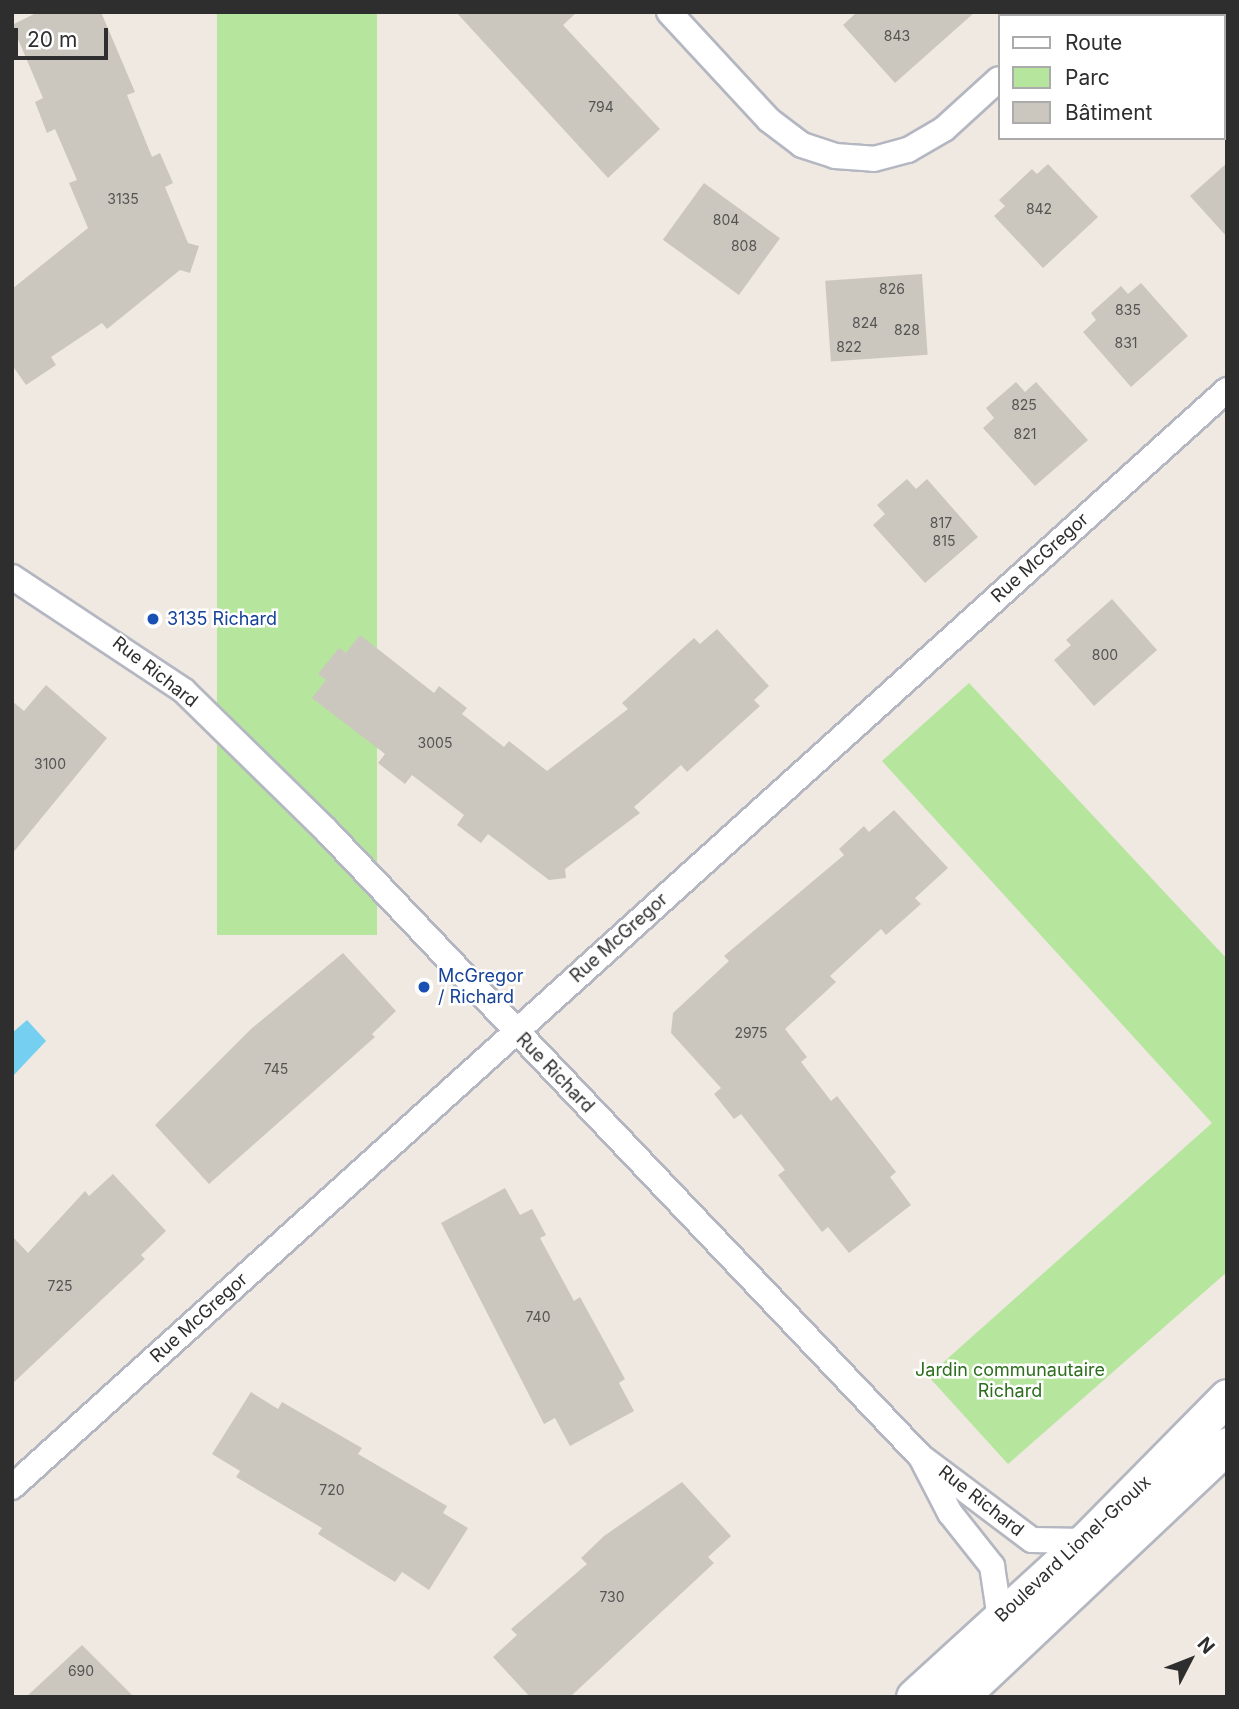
<!DOCTYPE html>
<meta charset="utf-8">
<style>
body{margin:0}
#map{position:relative;width:1239px;height:1709px;overflow:hidden;background:#efe9e1;font-family:Inter,sans-serif}
div>[style]{position:absolute}
.green>*{inset:0;background:#b6e59e;transform-origin:0 0}
.water>*{inset:0;background:#75cff0}
.building>*{inset:0;background:#cbc7bf;transform-origin:0 0}
.roads{filter:drop-shadow(2px 0 #b4b7c1) drop-shadow(-2px 0 #b4b7c1) drop-shadow(0 2px #b4b7c1) drop-shadow(0 -2px #b4b7c1)}
.minor>*{height:24px;margin:-12px;padding:0 12px;transform-origin:12px;border-radius:12px;background:#fff}
.secondary>*{height:35px;margin:-17.5px;padding:0 17.5px;transform-origin:17.5px;border-radius:17.5px;background:#fff}
.dots>*{width:19px;height:19px;translate:-50% -50%;box-sizing:border-box;border:4px solid #fff;border-radius:50%}
span{translate:-50% -50%;white-space:nowrap;text-align:center;line-height:1.15;-webkit-text-stroke:5px #fff;paint-order:stroke}
.number-label{font-size:14px;color:#555452}
.number-label span{-webkit-text-stroke-width:0}
.street-label{font-size:18px;color:#2e2e2e}
.transit-label{font-size:18px;color:#164399}
.left{translate:0 -50%;text-align:left}
.park-label{font-size:18px;color:#2c6e1b}
.frame{position:absolute;inset:0;border:14px solid #2e2e2e;pointer-events:none}
.legend{position:absolute;left:998px;top:14px;width:228px;height:126px;box-sizing:border-box;background:#fff;border:2px solid #ababab;margin:0;padding:9px 12px;list-style:none;font-size:21px;color:#2e2e2e}
.legend li{display:flex;align-items:center;gap:14px;height:35px}
.legend b{width:35px;border:2px solid #ababab}
.north{position:absolute;left:1155px;top:1625px;width:70px;height:70px;-webkit-text-stroke:5px #fff;paint-order:stroke;rotate:48deg;font-size:19px;font-weight:700;line-height:28px;text-align:center;color:#2e2e2e}
.north::after{content:'';display:block;margin:auto;width:24px;height:32px;background:#2e2e2e;clip-path:polygon(50% 0,100% 100%,50% 72%,0 100%)}
.scale{position:absolute;left:14px;top:28px;width:94px;height:32px;box-sizing:border-box;border:4px solid #2e2e2e;border-top:0;padding-left:9px;font-size:21px;line-height:24px;white-space:nowrap;color:#2e2e2e;-webkit-text-stroke:5px #fff;paint-order:stroke}
</style>
<div id="map">
<div class="green">
<div style="left:217px;top:12px;width:160px;height:923px"></div>
<div style="clip-path:polygon(969px 683px,1227px 959px,1227px 1272px,1008px 1464px,928px 1376px,1212px 1123px,882px 761px)"></div>
</div>
<div class="water">
<div style="clip-path:polygon(27px 1020px,46px 1041px,12px 1077px,12px 1033px)"></div>
</div>
<div class="building">
<div style="clip-path:polygon(38px 12px,101px 12px,135px 92px,127px 95px,152px 157px,160px 153px,173px 183px,165px 187px,188px 243px,199px 246px,190px 273px,180px 270px,107px 329px,102px 323px,51px 357px,56px 365px,26px 385px,12px 365px,12px 289px,88px 228px,69px 183px,77px 180px,55px 129px,47px 133px,35px 102px,43px 98px,12px 25px)"></div>
<div style="clip-path:polygon(456px 12px,577px 12px,563px 25px,660px 129px,608px 178px)"></div>
<div style="clip-path:polygon(857px 12px,975px 12px,895px 83px,843px 25px)"></div>
<div style="clip-path:polygon(1227px 163px,1227px 237px,1190px 196px)"></div>
<div style="clip-path:polygon(1048px 164px,1098px 217px,1043px 268px,994px 216px,1005px 206px,999px 200px,1032px 169px,1037px 174px)"></div>
<div style="left:704px;top:183px;width:94px;height:70px;rotate:36deg"></div>
<div style="left:922px;top:274px;width:81px;height:97px;rotate:86deg"></div>
<div style="clip-path:polygon(1141px 283px,1188px 336px,1131px 387px,1083px 332px,1096px 320px,1091px 313px,1121px 286px,1128px 294px)"></div>
<div style="clip-path:polygon(1016px 382px,1025px 392px,1036px 382px,1088px 440px,1035px 486px,983px 428px,994px 418px,986px 408px)"></div>
<div style="clip-path:polygon(907px 479px,916px 489px,927px 479px,978px 537px,925px 583px,873px 525px,885px 514px,877px 505px)"></div>
<div style="clip-path:polygon(1112px 599px,1157px 650px,1094px 706px,1054px 660px,1071px 645px,1066px 640px)"></div>
<div style="clip-path:polygon(717px 629px,769px 686px,754px 700px,760px 706px,687px 772px,681px 765px,634px 807px,640px 813px,565px 869px,566px 878px,549px 880px,488px 834px,481px 843px,457px 825px,464px 815px,412px 775px,405px 784px,378px 763px,385px 754px,312px 698px,326px 680px,318px 674px,339px 648px,346px 653px,360px 635px,434px 693px,439px 686px,467px 708px,462px 714px,504px 747px,509px 741px,547px 771px,628px 709px,622px 703px,694px 638px,700px 644px)"></div>
<div style="clip-path:polygon(46px 685px,107px 738px,12px 854px,12px 701px,24px 711px)"></div>
<div style="clip-path:polygon(894px 810px,948px 868px,915px 898px,921px 904px,886px 935px,881px 929px,830px 976px,836px 982px,785px 1029px,807px 1057px,801px 1062px,831px 1101px,837px 1096px,896px 1172px,890px 1177px,911px 1205px,849px 1253px,828px 1227px,822px 1232px,778px 1175px,785px 1170px,741px 1114px,734px 1119px,714px 1094px,721px 1088px,671px 1033px,673px 1013px,729px 961px,724px 956px,844px 855px,839px 849px,864px 826px,869px 832px)"></div>
<div style="clip-path:polygon(343px 953px,396px 1011px,372px 1034px,375px 1037px,209px 1184px,155px 1125px,251px 1029px)"></div>
<div style="clip-path:polygon(113px 1174px,166px 1231px,141px 1255px,145px 1259px,12px 1384px,12px 1236px,28px 1253px,85px 1191px,89px 1196px)"></div>
<div style="clip-path:polygon(505px 1188px,520px 1215px,532px 1209px,546px 1235px,540px 1238px,574px 1301px,580px 1297px,625px 1379px,619px 1383px,634px 1411px,570px 1446px,555px 1418px,544px 1424px,441px 1223px)"></div>
<div style="clip-path:polygon(251px 1392px,278px 1409px,282px 1402px,362px 1448px,358px 1454px,447px 1506px,443px 1513px,468px 1528px,429px 1590px,402px 1572px,395px 1582px,318px 1534px,322px 1528px,236px 1477px,240px 1471px,212px 1454px)"></div>
<div style="clip-path:polygon(682px 1482px,731px 1536px,708px 1557px,714px 1563px,570px 1697px,530px 1697px,493px 1657px,517px 1635px,511px 1629px,587px 1564px,581px 1558px,604px 1536px)"></div>
<div style="clip-path:polygon(82px 1645px,134px 1697px,26px 1697px)"></div>
</div>
<div class="roads">
<div class="minor">
<div style="left:669px;top:12px;width:147px;rotate:47.2deg"></div>
<div style="left:769px;top:120px;width:41px;rotate:37.1deg"></div>
<div style="left:802px;top:145px;width:35px;rotate:18deg"></div>
<div style="left:835px;top:156px;width:39px;rotate:4deg"></div>
<div style="left:874px;top:159px;width:35px;rotate:-15deg"></div>
<div style="left:908px;top:150px;width:42px;rotate:-30.3deg"></div>
<div style="left:944px;top:129px;width:74px;rotate:-42.3deg"></div>
<div style="left:1193px;top:12px;width:5px;rotate:53deg"></div>
<div style="left:1069px;top:16px;width:6px;rotate:-45deg"></div>
<div style="left:1223px;top:45px;width:6px;rotate:45deg"></div>
<div style="left:12px;top:577px;width:206px;rotate:33.5deg"></div>
<div style="left:184px;top:691px;width:199px;rotate:44.4deg"></div>
<div style="left:326px;top:830px;width:863px;rotate:46.5deg"></div>
<div style="left:920px;top:1456px;width:140px;rotate:36.9deg"></div>
<div style="left:1032px;top:1540px;width:53px;rotate:1.1deg"></div>
<div style="left:922px;top:1459px;width:61px;rotate:62.6deg"></div>
<div style="left:950px;top:1513px;width:68px;rotate:51.6deg"></div>
<div style="left:992px;top:1566px;width:53px;rotate:81.3deg"></div>
<div style="left:12px;top:1487px;width:1637px;rotate:-42.08deg"></div>
</div>
<div class="secondary">
<div style="left:914px;top:1697px;width:231px;rotate:-42.4deg"></div>
<div style="left:1085px;top:1541px;width:202px;rotate:-45.4deg"></div>
<div style="left:960px;top:1697px;width:367px;rotate:-43.3deg"></div>
</div>
</div>
<div class="dots">
<div style="left:153px;top:619px;background:#1a4fb4"></div>
<div style="left:424px;top:987px;background:#1a4fb4"></div>
</div>
<div class="number-label">
<span style="left:897px;top:36px">843</span>
<span style="left:601px;top:107px">794</span>
<span style="left:123px;top:199px">3135</span>
<span style="left:1039px;top:209px">842</span>
<span style="left:726px;top:220px">804</span>
<span style="left:744px;top:246px">808</span>
<span style="left:892px;top:289px">826</span>
<span style="left:1128px;top:310px">835</span>
<span style="left:865px;top:323px">824</span>
<span style="left:907px;top:330px">828</span>
<span style="left:1126px;top:343px">831</span>
<span style="left:849px;top:347px">822</span>
<span style="left:1024px;top:405px">825</span>
<span style="left:1025px;top:434px">821</span>
<span style="left:941px;top:523px">817</span>
<span style="left:944px;top:541px">815</span>
<span style="left:1105px;top:655px">800</span>
<span style="left:435px;top:743px">3005</span>
<span style="left:50px;top:764px">3100</span>
<span style="left:751px;top:1033px">2975</span>
<span style="left:276px;top:1069px">745</span>
<span style="left:60px;top:1286px">725</span>
<span style="left:538px;top:1317px">740</span>
<span style="left:332px;top:1490px">720</span>
<span style="left:612px;top:1597px">730</span>
<span style="left:81px;top:1671px">690</span>
</div>
<div class="street-label">
<span style="left:1040px;top:558px;rotate:-42deg">Rue McGregor</span>
<span style="left:155px;top:672px;rotate:38deg">Rue Richard</span>
<span style="left:619px;top:938px;rotate:-42deg">Rue McGregor</span>
<span style="left:555px;top:1073px;rotate:46deg">Rue Richard</span>
<span style="left:199px;top:1318px;rotate:-42deg">Rue McGregor</span>
<span style="left:981px;top:1501px;rotate:38deg">Rue Richard</span>
<span style="left:1073px;top:1549px;rotate:-43deg">Boulevard Lionel-Groulx</span>
</div>
<div class="transit-label">
<span class="left" style="left:167px;top:619px">3135 Richard</span>
<span class="left" style="left:438px;top:987px">McGregor<br>/ Richard</span>
</div>
<div class="park-label">
<span style="left:1010px;top:1381px">Jardin communautaire<br>Richard</span>
</div>
<div class="frame"></div>
<ul class="legend">
<li><b style="height:9px;background:#fff"></b>Route</li>
<li><b style="height:19px;background:#b6e59e"></b>Parc</li>
<li><b style="height:19px;background:#cbc7bf"></b>Bâtiment</li>
</ul>
<div class="north">N</div>
<div class="scale">20 m</div>
</div>
